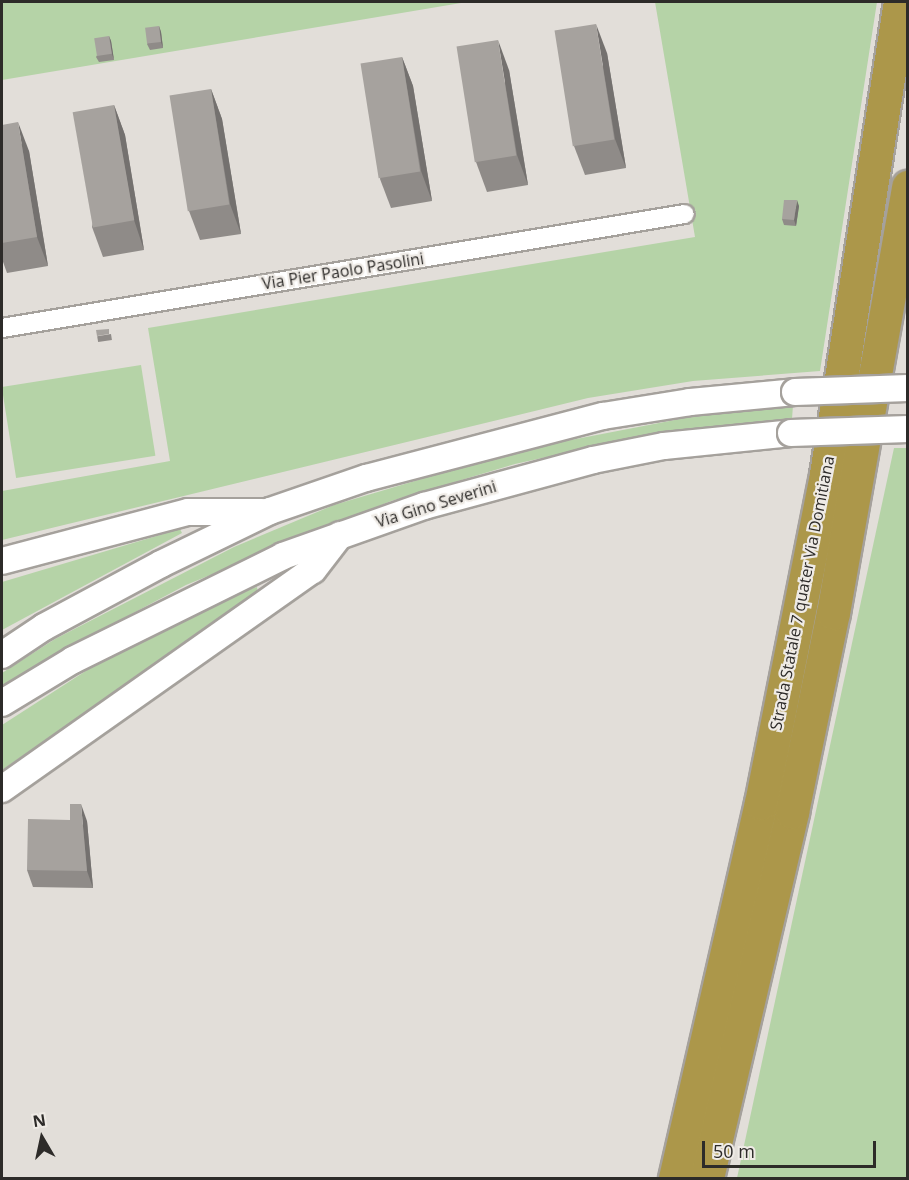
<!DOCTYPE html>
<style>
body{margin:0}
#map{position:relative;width:909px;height:1180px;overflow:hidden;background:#e2ded9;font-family:"Open Sans",sans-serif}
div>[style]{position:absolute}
.green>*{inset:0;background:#b5d3a7;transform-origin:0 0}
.roads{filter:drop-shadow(2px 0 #a5a19c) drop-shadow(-2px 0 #a5a19c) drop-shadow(0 2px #a5a19c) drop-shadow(0 -2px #a5a19c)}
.street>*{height:18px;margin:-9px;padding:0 9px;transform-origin:9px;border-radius:9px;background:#fff}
.secondary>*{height:26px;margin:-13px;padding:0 13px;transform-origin:13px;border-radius:13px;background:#fff}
.highway>*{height:33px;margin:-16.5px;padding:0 16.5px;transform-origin:16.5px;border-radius:16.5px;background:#ac974a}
.bridges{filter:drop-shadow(2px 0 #a5a19c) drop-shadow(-2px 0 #a5a19c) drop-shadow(0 2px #a5a19c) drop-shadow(0 -2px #a5a19c)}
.secondary-bridge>*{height:26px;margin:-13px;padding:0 13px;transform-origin:13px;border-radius:13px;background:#fff}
.wall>*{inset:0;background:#8f8b88;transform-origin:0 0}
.shaded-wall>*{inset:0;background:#74716f}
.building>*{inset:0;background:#a6a29e;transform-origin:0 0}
span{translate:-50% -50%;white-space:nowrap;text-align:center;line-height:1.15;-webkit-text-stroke:4.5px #efebe6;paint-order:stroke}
.street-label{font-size:16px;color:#2d2b29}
.frame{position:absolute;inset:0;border:3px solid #2d2b29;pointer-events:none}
.north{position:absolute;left:12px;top:1108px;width:60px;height:60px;-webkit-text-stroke:4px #efebe6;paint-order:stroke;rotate:351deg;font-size:16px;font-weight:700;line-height:24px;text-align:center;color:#2d2b29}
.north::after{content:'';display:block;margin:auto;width:21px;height:27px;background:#2d2b29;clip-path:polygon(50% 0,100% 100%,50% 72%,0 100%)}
.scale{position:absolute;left:702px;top:1141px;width:174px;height:27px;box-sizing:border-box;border:3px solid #2d2b29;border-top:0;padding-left:8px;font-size:18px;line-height:21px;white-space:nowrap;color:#2d2b29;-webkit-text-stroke:4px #efebe6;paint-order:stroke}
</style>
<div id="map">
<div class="green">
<div style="clip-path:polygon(2px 2px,467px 2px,2px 80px)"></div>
<div style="clip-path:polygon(655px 2px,877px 2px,820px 371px,693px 381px,588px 398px,2px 540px,2px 491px,170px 461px,148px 328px,695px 237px)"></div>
<div style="left:141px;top:365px;width:92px;height:141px;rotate:81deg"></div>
<div style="clip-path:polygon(793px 405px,792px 419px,605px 444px,515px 464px,391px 501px,186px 585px,73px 645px,2px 691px,2px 673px,55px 639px,234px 547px,334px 505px,519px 450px,685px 418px)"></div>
<div style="clip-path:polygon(894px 448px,907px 448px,907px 1178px,737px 1178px)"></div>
<div style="clip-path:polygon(180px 529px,182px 533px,2px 630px,2px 582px)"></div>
<div style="clip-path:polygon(257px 587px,258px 595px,2px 770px,2px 725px,95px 665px,153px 633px,210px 603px)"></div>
</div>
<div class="roads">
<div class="street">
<div style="left:2px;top:328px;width:692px;rotate:-9.48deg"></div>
</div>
<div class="secondary">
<div style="left:2px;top:561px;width:192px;rotate:-14.8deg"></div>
<div style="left:188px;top:512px;width:74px"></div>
<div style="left:2px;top:655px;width:50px;rotate:-33.7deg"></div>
<div style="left:44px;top:627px;width:133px;rotate:-28.3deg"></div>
<div style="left:161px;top:564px;width:121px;rotate:-25.9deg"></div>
<div style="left:270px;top:511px;width:102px;rotate:-19deg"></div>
<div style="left:366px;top:478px;width:245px;rotate:-14.7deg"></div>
<div style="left:603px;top:416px;width:88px;rotate:-9.1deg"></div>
<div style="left:690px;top:402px;width:105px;rotate:-5.4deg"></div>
<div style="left:2px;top:703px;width:83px;rotate:-31.2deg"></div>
<div style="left:73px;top:660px;width:234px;rotate:-26.3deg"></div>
<div style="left:283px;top:556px;width:150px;rotate:-19.5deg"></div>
<div style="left:424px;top:506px;width:175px;rotate:-15.2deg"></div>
<div style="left:593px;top:460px;width:72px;rotate:-11.2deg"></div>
<div style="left:664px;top:446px;width:128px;rotate:-5.8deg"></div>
<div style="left:2px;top:789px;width:380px;rotate:-35.2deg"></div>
<div style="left:313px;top:570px;width:44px;rotate:-52.4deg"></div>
</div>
<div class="highway">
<div style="left:675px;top:1178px;width:385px;rotate:-77.1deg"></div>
<div style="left:761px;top:803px;width:335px;rotate:-78.8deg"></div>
<div style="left:826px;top:474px;width:478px;rotate:-81.1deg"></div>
<div style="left:707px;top:1178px;width:376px;rotate:-76.9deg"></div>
<div style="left:792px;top:812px;width:203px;rotate:-78.4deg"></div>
<div style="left:833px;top:613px;width:433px;rotate:-80deg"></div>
</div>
</div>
<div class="bridges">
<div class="secondary-bridge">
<div style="left:795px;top:392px;width:113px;rotate:-2deg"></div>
<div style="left:791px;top:433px;width:117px;rotate:-2deg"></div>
</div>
</div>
<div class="wall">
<div style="clip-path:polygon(159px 26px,161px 32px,163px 48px,150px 50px,147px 44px)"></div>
<div style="clip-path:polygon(109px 36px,111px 41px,114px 60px,99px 62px,96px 57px)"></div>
<div style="clip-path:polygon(607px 53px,626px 168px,585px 175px,574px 146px)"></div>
<div style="clip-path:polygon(402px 57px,413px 86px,432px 201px,391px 208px,380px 179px)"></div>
<div style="clip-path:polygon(509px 70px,528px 185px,487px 192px,476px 162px)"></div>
<div style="clip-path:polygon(211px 89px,222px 119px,241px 234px,200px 240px,189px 211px)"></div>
<div style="clip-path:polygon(114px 105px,125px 135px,144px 250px,103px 257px,92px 227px)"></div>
<div style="clip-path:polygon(2px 125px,29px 151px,48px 266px,7px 273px,2px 259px)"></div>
<div style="clip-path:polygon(799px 206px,796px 226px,784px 225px,782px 219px)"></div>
<div style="left:111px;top:334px;width:6px;height:14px;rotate:81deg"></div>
<div style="clip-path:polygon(87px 821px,93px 888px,33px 887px,27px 870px)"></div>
</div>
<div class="shaded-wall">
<div style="clip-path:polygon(596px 24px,607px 53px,626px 168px,615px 139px)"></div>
<div style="clip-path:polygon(159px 26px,161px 32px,163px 48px,161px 42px)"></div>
<div style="clip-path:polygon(109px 36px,111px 41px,114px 60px,112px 54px)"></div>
<div style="clip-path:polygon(498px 40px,509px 70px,528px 185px,517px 155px)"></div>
<div style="clip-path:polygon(402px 57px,413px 86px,432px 201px,421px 171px)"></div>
<div style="clip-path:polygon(211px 89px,222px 119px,241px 234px,230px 204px)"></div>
<div style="clip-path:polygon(114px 105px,125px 135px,144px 250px,134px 220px)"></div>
<div style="clip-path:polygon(18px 122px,29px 151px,48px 266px,37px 237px)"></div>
<div style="clip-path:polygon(797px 200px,799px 206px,796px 226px,794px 220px)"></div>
<div style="clip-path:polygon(81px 804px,87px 821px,93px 888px,87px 871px)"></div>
</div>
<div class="building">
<div style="left:596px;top:24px;width:117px;height:42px;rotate:81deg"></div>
<div style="left:159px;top:26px;width:16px;height:14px;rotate:83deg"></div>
<div style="left:109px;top:36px;width:18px;height:15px;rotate:81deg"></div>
<div style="left:498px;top:40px;width:117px;height:42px;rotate:81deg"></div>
<div style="left:402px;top:57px;width:116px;height:42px;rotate:81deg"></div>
<div style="left:211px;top:89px;width:117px;height:42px;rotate:81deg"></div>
<div style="left:114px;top:105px;width:117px;height:42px;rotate:80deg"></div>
<div style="clip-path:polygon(18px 122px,37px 237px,2px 243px,2px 125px)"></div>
<div style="clip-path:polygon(784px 200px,797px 200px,794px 220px,782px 219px)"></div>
<div style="clip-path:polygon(109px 329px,109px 334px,97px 336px,96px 330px)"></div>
<div style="clip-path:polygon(70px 804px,81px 804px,87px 871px,27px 870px,28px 819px,70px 820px)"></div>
</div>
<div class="street-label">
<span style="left:343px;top:271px;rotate:-9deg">Via Pier Paolo Pasolini</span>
<span style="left:436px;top:504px;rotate:-17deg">Via Gino Severini</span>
<span style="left:802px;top:593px;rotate:-79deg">Strada Statale 7 quater Via Domitiana</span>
</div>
<div class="frame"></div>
<div class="north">N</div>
<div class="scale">50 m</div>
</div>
